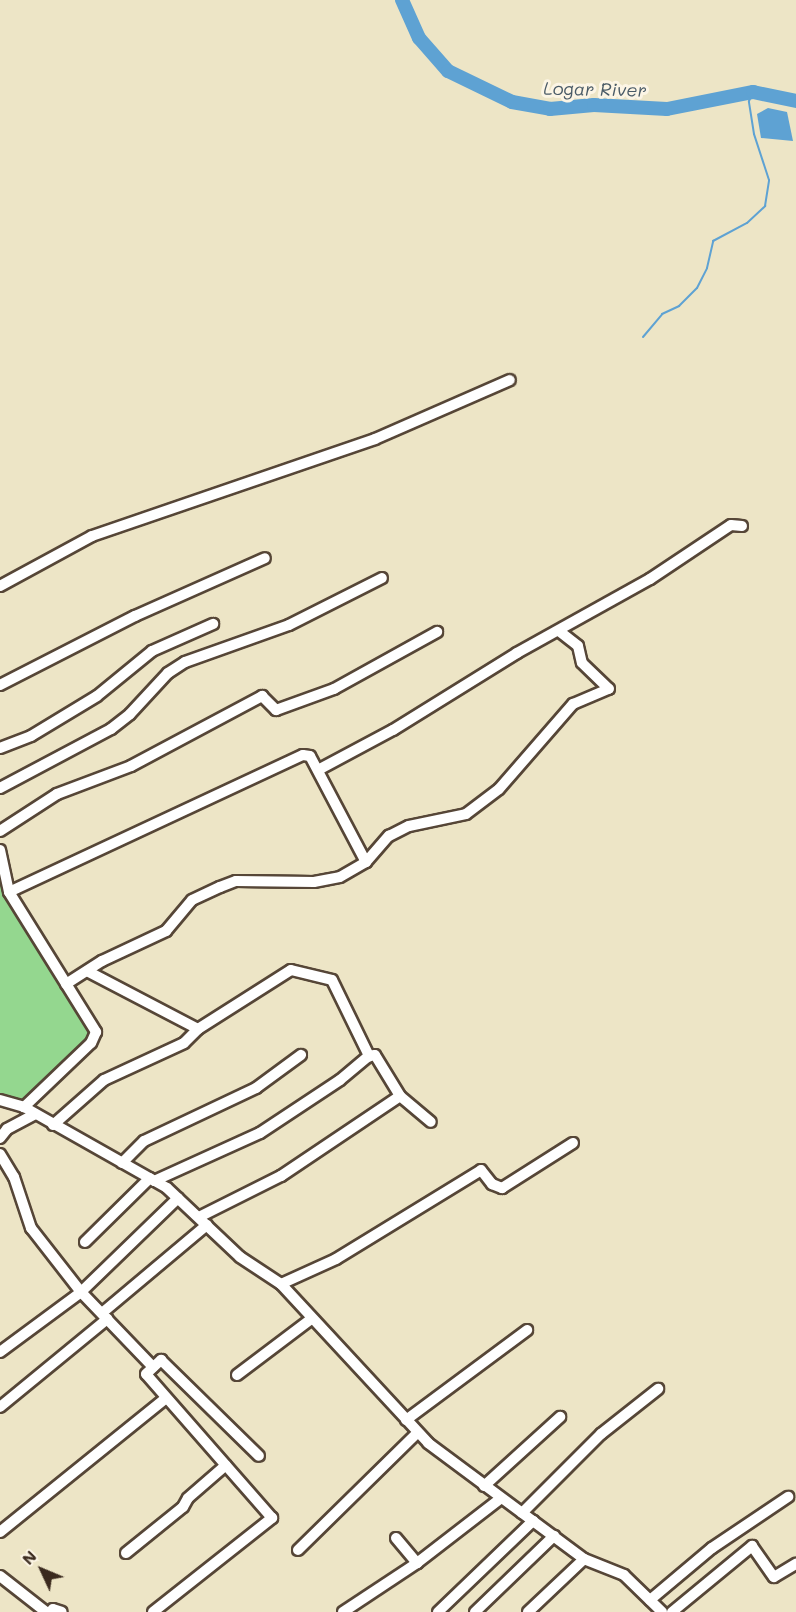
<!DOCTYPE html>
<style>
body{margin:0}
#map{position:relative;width:796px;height:1612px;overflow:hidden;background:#ede5c6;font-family:Mali,sans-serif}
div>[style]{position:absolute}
.green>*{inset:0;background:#94d78f}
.water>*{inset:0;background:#5ea2d3}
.stream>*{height:2px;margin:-1px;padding:0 1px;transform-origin:1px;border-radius:1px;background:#5ea2d3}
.river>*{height:14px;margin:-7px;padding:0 7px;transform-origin:7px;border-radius:7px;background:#5ea2d3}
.roads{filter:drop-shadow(2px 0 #564637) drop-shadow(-2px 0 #564637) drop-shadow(0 2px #564637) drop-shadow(0 -2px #564637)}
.minor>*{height:10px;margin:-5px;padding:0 5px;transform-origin:5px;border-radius:5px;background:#fff}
span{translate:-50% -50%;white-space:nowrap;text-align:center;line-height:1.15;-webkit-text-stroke:6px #fcf5e5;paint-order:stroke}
.water-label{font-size:18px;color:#495a66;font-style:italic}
.north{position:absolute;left:12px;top:1540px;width:60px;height:60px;-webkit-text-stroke:4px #fcf5e5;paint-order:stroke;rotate:314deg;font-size:16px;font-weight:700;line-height:24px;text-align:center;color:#3b2a1e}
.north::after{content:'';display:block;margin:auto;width:21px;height:27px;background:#3b2a1e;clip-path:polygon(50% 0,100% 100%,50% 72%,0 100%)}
</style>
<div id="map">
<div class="green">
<div style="clip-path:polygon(0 850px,9px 892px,96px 1032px,24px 1107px,0 1100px)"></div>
</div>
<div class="water">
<div style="clip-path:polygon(768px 108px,787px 112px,793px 141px,761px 138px,757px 114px)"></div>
</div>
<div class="stream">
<div style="left:643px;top:337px;width:30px;rotate:-50deg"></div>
<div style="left:662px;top:314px;width:19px;rotate:-25deg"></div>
<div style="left:679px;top:306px;width:25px;rotate:-45deg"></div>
<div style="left:697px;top:288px;width:22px;rotate:-63deg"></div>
<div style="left:707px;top:268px;width:28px;rotate:-77deg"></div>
<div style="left:713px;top:241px;width:38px;rotate:-28deg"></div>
<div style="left:747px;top:223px;width:25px;rotate:-43deg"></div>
<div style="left:765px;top:206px;width:26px;rotate:-81deg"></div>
<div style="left:769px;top:180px;width:48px;rotate:-108.1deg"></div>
<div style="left:754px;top:134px;width:33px;rotate:-99deg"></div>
<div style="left:749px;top:101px;width:10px;rotate:-66deg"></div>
</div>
<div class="river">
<div style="left:402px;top:0;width:42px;rotate:65.9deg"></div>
<div style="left:419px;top:38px;width:44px;rotate:48.7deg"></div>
<div style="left:448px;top:71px;width:71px;rotate:25.8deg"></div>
<div style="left:512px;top:102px;width:39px;rotate:10deg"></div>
<div style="left:550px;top:109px;width:44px;rotate:-5.2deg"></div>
<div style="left:594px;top:105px;width:73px;rotate:3.1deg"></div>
<div style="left:667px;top:109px;width:88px;rotate:-11.2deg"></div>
<div style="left:753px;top:92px;width:44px;rotate:11.8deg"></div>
</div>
<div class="roads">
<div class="minor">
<div style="left:0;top:586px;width:105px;rotate:-28.5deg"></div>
<div style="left:92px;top:536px;width:299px;rotate:-18.9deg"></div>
<div style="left:375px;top:439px;width:147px;rotate:-23.6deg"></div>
<div style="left:559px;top:631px;width:24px;rotate:38deg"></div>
<div style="left:578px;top:646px;width:17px;rotate:77deg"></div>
<div style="left:582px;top:663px;width:37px;rotate:44deg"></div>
<div style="left:0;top:685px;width:152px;rotate:-27.1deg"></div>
<div style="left:135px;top:616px;width:142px;rotate:-24deg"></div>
<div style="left:0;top:748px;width:33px;rotate:-21deg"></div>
<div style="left:31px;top:736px;width:77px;rotate:-31.2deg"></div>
<div style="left:97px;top:696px;width:71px;rotate:-39.3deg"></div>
<div style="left:152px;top:651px;width:67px;rotate:-23.9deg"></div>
<div style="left:318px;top:770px;width:85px;rotate:-28.1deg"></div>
<div style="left:393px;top:730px;width:146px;rotate:-31.8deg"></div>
<div style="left:517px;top:653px;width:152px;rotate:-29.1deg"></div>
<div style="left:650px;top:579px;width:97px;rotate:-33.7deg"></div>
<div style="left:731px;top:525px;width:11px;rotate:5deg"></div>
<div style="left:0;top:788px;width:126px;rotate:-28deg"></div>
<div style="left:111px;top:729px;width:24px;rotate:-38deg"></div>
<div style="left:130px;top:714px;width:56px;rotate:-47.2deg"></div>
<div style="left:168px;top:673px;width:20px;rotate:-33deg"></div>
<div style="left:185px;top:662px;width:110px;rotate:-19.6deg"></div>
<div style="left:289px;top:625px;width:104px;rotate:-26.8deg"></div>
<div style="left:0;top:831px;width:68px;rotate:-33deg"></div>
<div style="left:57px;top:794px;width:79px;rotate:-20.7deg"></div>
<div style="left:131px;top:766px;width:149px;rotate:-28.1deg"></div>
<div style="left:262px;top:696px;width:20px;rotate:45deg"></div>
<div style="left:276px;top:710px;width:62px;rotate:-19.9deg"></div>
<div style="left:334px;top:689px;width:118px;rotate:-29deg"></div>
<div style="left:0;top:850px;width:43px;rotate:77.9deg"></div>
<div style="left:9px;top:892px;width:165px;rotate:58.1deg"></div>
<div style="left:96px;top:1032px;width:12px;rotate:114deg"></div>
<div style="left:91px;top:1043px;width:93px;rotate:136.3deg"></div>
<div style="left:9px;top:892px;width:324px;rotate:-25deg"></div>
<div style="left:303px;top:755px;width:7px;rotate:8deg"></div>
<div style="left:310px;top:756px;width:120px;rotate:62.2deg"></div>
<div style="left:87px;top:971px;width:125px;rotate:27.6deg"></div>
<div style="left:198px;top:1029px;width:110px;rotate:-32.4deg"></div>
<div style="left:291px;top:970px;width:42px;rotate:13.7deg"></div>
<div style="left:332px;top:980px;width:85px;rotate:64deg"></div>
<div style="left:369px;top:1056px;width:6px;rotate:-9deg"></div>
<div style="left:375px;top:1055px;width:48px;rotate:58.6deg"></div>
<div style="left:400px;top:1096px;width:40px;rotate:40deg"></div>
<div style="left:66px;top:984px;width:43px;rotate:-32.6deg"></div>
<div style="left:102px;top:961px;width:71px;rotate:-25.1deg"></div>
<div style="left:166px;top:931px;width:40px;rotate:-50deg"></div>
<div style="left:192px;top:900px;width:31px;rotate:-25deg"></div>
<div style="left:220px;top:887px;width:17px;rotate:-21deg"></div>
<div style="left:236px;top:881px;width:78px;rotate:0.7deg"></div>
<div style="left:314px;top:882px;width:26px;rotate:-11deg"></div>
<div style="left:340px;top:877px;width:30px;rotate:-30deg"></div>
<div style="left:366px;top:862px;width:35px;rotate:-49deg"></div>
<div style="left:389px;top:836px;width:22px;rotate:-27deg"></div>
<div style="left:409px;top:826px;width:58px;rotate:-11.9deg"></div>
<div style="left:466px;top:814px;width:41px;rotate:-37.1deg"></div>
<div style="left:499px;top:789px;width:113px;rotate:-49deg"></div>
<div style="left:573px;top:704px;width:39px;rotate:-23deg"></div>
<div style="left:0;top:1100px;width:25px;rotate:16deg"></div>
<div style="left:24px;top:1107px;width:164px;rotate:29.5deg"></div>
<div style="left:167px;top:1188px;width:100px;rotate:43.4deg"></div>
<div style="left:240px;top:1257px;width:49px;rotate:33.4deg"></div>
<div style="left:281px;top:1284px;width:217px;rotate:47.2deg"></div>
<div style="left:428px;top:1443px;width:194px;rotate:36.6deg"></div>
<div style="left:584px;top:1559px;width:43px;rotate:21.8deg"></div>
<div style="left:624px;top:1575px;width:53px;rotate:44.2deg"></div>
<div style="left:53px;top:1125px;width:68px;rotate:-41.4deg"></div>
<div style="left:104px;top:1080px;width:88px;rotate:-24.8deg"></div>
<div style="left:184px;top:1043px;width:20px;rotate:-45deg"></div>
<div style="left:0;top:1138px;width:11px;rotate:-52deg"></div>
<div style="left:7px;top:1129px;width:32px;rotate:-28deg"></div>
<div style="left:0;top:1154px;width:27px;rotate:59deg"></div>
<div style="left:14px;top:1177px;width:54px;rotate:71.6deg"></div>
<div style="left:31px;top:1228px;width:81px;rotate:52deg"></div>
<div style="left:81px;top:1292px;width:104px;rotate:46.2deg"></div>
<div style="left:122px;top:1163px;width:31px;rotate:-45deg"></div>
<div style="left:144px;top:1141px;width:124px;rotate:-25.3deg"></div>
<div style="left:256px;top:1088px;width:56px;rotate:-36.3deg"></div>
<div style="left:154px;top:1181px;width:116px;rotate:-24.4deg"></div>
<div style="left:260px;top:1133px;width:96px;rotate:-33.5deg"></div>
<div style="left:340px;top:1080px;width:38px;rotate:-40deg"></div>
<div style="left:199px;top:1217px;width:92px;rotate:-26.6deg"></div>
<div style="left:281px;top:1176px;width:143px;rotate:-33.9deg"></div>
<div style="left:85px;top:1242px;width:91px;rotate:-44.6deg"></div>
<div style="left:281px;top:1284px;width:60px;rotate:-24.4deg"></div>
<div style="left:336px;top:1259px;width:170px;rotate:-31.5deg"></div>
<div style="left:481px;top:1170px;width:18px;rotate:52deg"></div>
<div style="left:492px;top:1184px;width:11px;rotate:22deg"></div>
<div style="left:502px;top:1188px;width:84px;rotate:-32.4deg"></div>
<div style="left:102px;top:1313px;width:137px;rotate:-40deg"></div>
<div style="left:0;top:1352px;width:101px;rotate:-36.5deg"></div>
<div style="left:81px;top:1292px;width:135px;rotate:-44.1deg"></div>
<div style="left:237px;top:1375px;width:93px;rotate:-37.1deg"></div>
<div style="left:0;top:1407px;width:139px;rotate:-39.4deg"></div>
<div style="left:406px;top:1420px;width:151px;rotate:-36.6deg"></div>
<div style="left:484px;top:1486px;width:103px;rotate:-42.2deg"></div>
<div style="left:522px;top:1513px;width:112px;rotate:-45deg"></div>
<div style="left:601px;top:1434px;width:73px;rotate:-38.3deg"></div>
<div style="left:0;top:1532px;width:213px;rotate:-38.9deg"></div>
<div style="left:396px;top:1538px;width:33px;rotate:50deg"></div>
<div style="left:298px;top:1550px;width:167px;rotate:-44.5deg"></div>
<div style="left:126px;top:1553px;width:73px;rotate:-38.9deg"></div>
<div style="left:183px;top:1507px;width:10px;rotate:-61deg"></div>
<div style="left:188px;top:1498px;width:50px;rotate:-41deg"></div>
<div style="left:0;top:1576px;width:58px;rotate:38deg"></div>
<div style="left:650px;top:1600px;width:81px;rotate:-40deg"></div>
<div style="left:712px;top:1548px;width:92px;rotate:-33.9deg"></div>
<div style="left:50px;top:1612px;width:4px;rotate:-45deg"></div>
<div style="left:53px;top:1609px;width:9px;rotate:18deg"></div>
<div style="left:153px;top:1612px;width:152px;rotate:-38.3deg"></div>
<div style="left:272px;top:1518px;width:191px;rotate:-131.2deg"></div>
<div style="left:146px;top:1374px;width:21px;rotate:-43deg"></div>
<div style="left:161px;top:1360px;width:137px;rotate:44.4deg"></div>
<div style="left:343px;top:1612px;width:89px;rotate:-33.5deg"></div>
<div style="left:417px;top:1563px;width:106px;rotate:-37.7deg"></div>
<div style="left:438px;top:1612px;width:132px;rotate:-43.8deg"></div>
<div style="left:475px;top:1612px;width:110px;rotate:-43.9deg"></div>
<div style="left:528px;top:1612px;width:77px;rotate:-43.4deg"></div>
<div style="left:672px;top:1612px;width:104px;rotate:-39.5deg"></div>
<div style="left:752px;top:1546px;width:38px;rotate:55deg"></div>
<div style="left:774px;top:1577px;width:26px;rotate:-31deg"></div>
</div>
</div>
<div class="water-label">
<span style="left:595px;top:89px;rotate:1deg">Logar River</span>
</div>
<div class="north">N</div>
</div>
